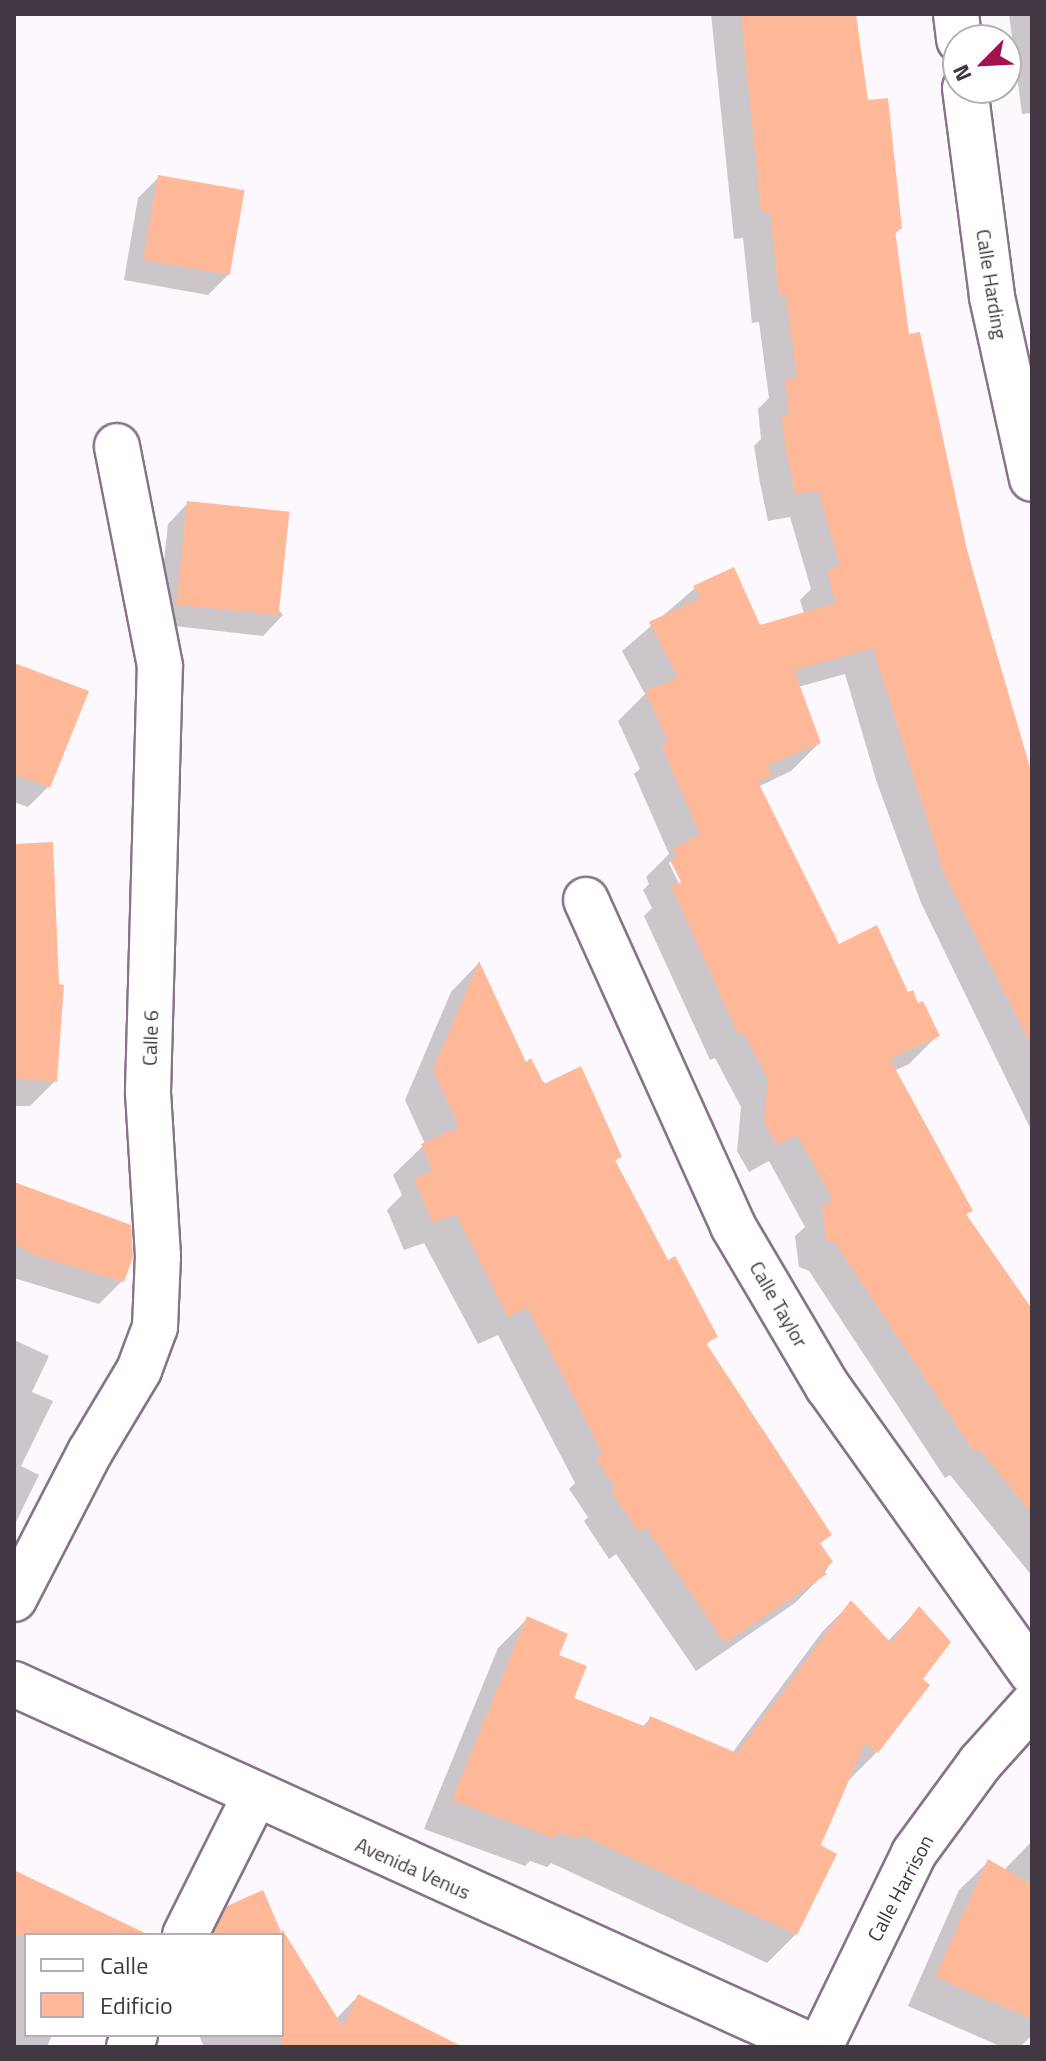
<!DOCTYPE html>
<style>
body{margin:0}
#map{position:relative;width:1046px;height:2061px;overflow:hidden;background:#fdf8fd;font-family:"Titillium Web",sans-serif}
div>[style]{position:absolute}
.shadow>*{inset:0;background:#0003}
.building>*{inset:0;background:#ffb998;transform-origin:0 0}
.roads{filter:drop-shadow(2px 0 #88738b) drop-shadow(-2px 0 #88738b) drop-shadow(0 2px #88738b) drop-shadow(0 -2px #88738b)}
.minor>*{height:44px;margin:-22px;padding:0 22px;transform-origin:22px;border-radius:22px;background:#fff}
span{translate:-50% -50%;white-space:nowrap;text-align:center;line-height:1.15;-webkit-text-stroke:8px #fff;paint-order:stroke}
.street-label{font-size:20px;color:#403742}
.frame{position:absolute;inset:0;border:16px solid #403742;pointer-events:none}
.legend{position:absolute;left:24px;top:1933px;width:260px;height:104px;box-sizing:border-box;background:#fff;border:2px solid #b3afb3;margin:0;padding:10px 14px;list-style:none;font-size:24px;color:#403742}
.legend li{display:flex;align-items:center;gap:16px;height:40px}
.legend b{width:40px;border:2px solid #b3afb3}
.north{position:absolute;left:942px;top:24px;width:80px;height:80px;box-sizing:border-box;background:#fff;border:2px solid #b3afb3;border-radius:50%;rotate:246deg;font-size:22px;font-weight:700;line-height:32px;text-align:center;color:#403742}
.north::after{content:'';display:block;margin:auto;width:28px;height:36px;background:#a41151;clip-path:polygon(50% 0,100% 100%,50% 72%,0 100%)}
</style>
<div id="map">
<div class="shadow">
<div style="clip-path:polygon(evenodd,711px 14px,854px 14px,867px 103px,900px 229px,894px 235px,907px 336px,1032px 781px,1032px 1132px,921px 903px,877px 783px,845px 674px,798px 687px,819px 743px,791px 771px,758px 787px,838px 946px,908px 994px,937px 1036px,909px 1064px,894px 1071px,971px 1210px,965px 1216px,1032px 1315px,1032px 1576px,950px 1475px,945px 1478px,809px 1271px,799px 1267px,795px 1236px,805px 1227px,769px 1161px,749px 1172px,737px 1151px,741px 1107px,715px 1058px,710px 1060px,644px 916px,652px 908px,643px 890px,649px 884px,646px 877px,669px 854px,634px 774px,640px 769px,618px 721px,645px 694px,622px 651px,695px 588px,759px 627px,804px 614px,800px 600px,811px 589px,790px 517px,768px 521px,760px 483px,754px 446px,761px 439px,758px 409px,769px 398px,759px 322px,752px 323px,743px 238px,734px 239px,711px 14px,672px 860px,687px 890px,683px 892px,669px 863px,672px 860px)"></div>
<div style="clip-path:polygon(1009px 14px,1032px 14px,1032px 113px,1022px 114px)"></div>
<div style="clip-path:polygon(159px 177px,229px 274px,208px 295px,124px 280px,138px 198px)"></div>
<div style="clip-path:polygon(188px 503px,283px 615px,263px 636px,157px 624px,168px 524px)"></div>
<div style="clip-path:polygon(14px 665px,48px 787px,28px 807px,14px 802px)"></div>
<div style="clip-path:polygon(14px 846px,55px 1081px,30px 1106px,14px 1106px)"></div>
<div style="clip-path:polygon(478px 964px,525px 1064px,620px 1156px,614px 1162px,667px 1263px,715px 1336px,705px 1346px,830px 1534px,819px 1545px,831px 1562px,824px 1574px,795px 1603px,696px 1671px,616px 1554px,609px 1559px,584px 1521px,588px 1517px,569px 1489px,575px 1483px,498px 1335px,478px 1344px,424px 1243px,404px 1250px,387px 1210px,402px 1195px,393px 1175px,425px 1144px,405px 1100px,451px 992px)"></div>
<div style="clip-path:polygon(14px 1184px,122px 1281px,99px 1304px,14px 1278px)"></div>
<div style="clip-path:polygon(14px 1340px,49px 1356px,32px 1392px,53px 1401px,21px 1466px,39px 1475px,14px 1526px)"></div>
<div style="clip-path:polygon(851px 1603px,887px 1642px,919px 1609px,920px 1680px,877px 1752px,848px 1781px,818px 1846px,796px 1934px,767px 1963px,551px 1863px,547px 1867px,530px 1861px,525px 1866px,424px 1829px,498px 1648px,527px 1619px,557px 1656px,571px 1699px,641px 1728px,651px 1718px,732px 1753px,822px 1632px)"></div>
<div style="clip-path:polygon(1032px 1841px,1032px 2035px,1020px 2047px,1002px 2047px,908px 2006px,959px 1890px,988px 1862px,1003px 1871px)"></div>
<div style="clip-path:polygon(14px 1872px,93px 1935px,26px 1935px,26px 2035px,52px 2035px,47px 2047px,14px 2047px)"></div>
<div style="clip-path:polygon(229px 1908px,280px 1935px,201px 1935px)"></div>
<div style="clip-path:polygon(282px 1939px,336px 2019px,358px 1996px,459px 2047px,204px 2047px,199px 2035px,282px 2035px)"></div>
</div>
<div class="building">
<div style="clip-path:polygon(741px 14px,856px 14px,868px 100px,888px 98px,902px 229px,895px 230px,909px 334px,920px 332px,969px 559px,1032px 774px,1032px 1046px,945px 876px,873px 648px,794px 670px,821px 743px,768px 765px,772px 775px,758px 782px,839px 944px,877px 925px,908px 992px,913px 990px,918px 1003px,923px 1001px,940px 1036px,890px 1059px,973px 1211px,966px 1214px,1032px 1309px,1032px 1514px,979px 1449px,974px 1452px,836px 1244px,826px 1239px,822px 1206px,833px 1200px,797px 1135px,777px 1145px,764px 1122px,768px 1078px,743px 1032px,738px 1034px,671px 886px,681px 882px,670px 860px,677px 857px,673px 848px,700px 834px,661px 745px,668px 742px,645px 691px,678px 678px,649px 622px,700px 598px,693px 586px,734px 567px,760px 625px,836px 603px,827px 570px,840px 566px,818px 491px,795px 494px,787px 455px,781px 416px,789px 416px,785px 379px,797px 378px,786px 295px,779px 296px,770px 212px,761px 212px)"></div>
<div style="left:158px;top:175px;width:88px;height:86px;rotate:10deg"></div>
<div style="left:187px;top:501px;width:103px;height:104px;rotate:6deg"></div>
<div style="clip-path:polygon(14px 663px,89px 691px,50px 788px,14px 774px)"></div>
<div style="clip-path:polygon(53px 842px,59px 984px,64px 985px,57px 1082px,14px 1078px,14px 844px)"></div>
<div style="clip-path:polygon(479px 961px,526px 1062px,531px 1058px,544px 1084px,581px 1066px,622px 1157px,615px 1160px,668px 1260px,675px 1256px,718px 1337px,706px 1343px,832px 1535px,820px 1543px,833px 1562px,822px 1570px,827px 1574px,725px 1643px,646px 1527px,639px 1532px,611px 1491px,616px 1488px,596px 1459px,603px 1454px,527px 1307px,508px 1317px,456px 1214px,433px 1223px,414px 1179px,433px 1171px,421px 1144px,459px 1127px,433px 1070px)"></div>
<div style="clip-path:polygon(14px 1182px,131px 1225px,133px 1257px,124px 1282px,34px 1255px,14px 1243px)"></div>
<div style="clip-path:polygon(851px 1600px,891px 1643px,919px 1606px,951px 1642px,923px 1679px,930px 1685px,878px 1753px,865px 1743px,821px 1845px,837px 1854px,797px 1935px,579px 1834px,577px 1839px,557px 1832px,555px 1839px,452px 1800px,527px 1616px,568px 1634px,559px 1655px,587px 1666px,574px 1698px,646px 1727px,650px 1716px,737px 1753px)"></div>
<div style="clip-path:polygon(988px 1859px,1032px 1885px,1032px 2019px,935px 1977px)"></div>
<div style="clip-path:polygon(14px 1870px,149px 1935px,14px 1935px)"></div>
<div style="clip-path:polygon(263px 1890px,282px 1934px,282px 1929px,343px 2027px,358px 1994px,463px 2047px,282px 2047px,282px 1935px,213px 1935px,227px 1906px)"></div>
</div>
<div class="roads">
<div class="minor">
<div style="left:956px;top:14px;width:26px;rotate:83deg"></div>
<div style="left:965px;top:88px;width:211px;rotate:82.6deg"></div>
<div style="left:992px;top:297px;width:186px;rotate:77.6deg"></div>
<div style="left:586px;top:900px;width:358px;rotate:65.7deg"></div>
<div style="left:733px;top:1226px;width:187px;rotate:59.5deg"></div>
<div style="left:828px;top:1387px;width:351px;rotate:54.5deg"></div>
<div style="left:14px;top:1599px;width:165px;rotate:-62.7deg"></div>
<div style="left:90px;top:1452px;width:96px;rotate:-59.1deg"></div>
<div style="left:139px;top:1370px;width:46px;rotate:-69.6deg"></div>
<div style="left:155px;top:1327px;width:71px;rotate:-87.6deg"></div>
<div style="left:158px;top:1256px;width:165px;rotate:-93.5deg"></div>
<div style="left:148px;top:1091px;width:425px;rotate:-88.4deg"></div>
<div style="left:160px;top:666px;width:224px;rotate:-101.1deg"></div>
<div style="left:14px;top:1684px;width:879px;rotate:24.41deg"></div>
<div style="left:185px;top:1935px;width:154px;rotate:-63.4deg"></div>
<div style="left:129px;top:2047px;width:13px;rotate:-63deg"></div>
<div style="left:820px;top:2047px;width:216px;rotate:-64.1deg"></div>
<div style="left:914px;top:1853px;width:112px;rotate:-53.7deg"></div>
<div style="left:980px;top:1763px;width:78px;rotate:-48.1deg"></div>
</div>
</div>
<div class="street-label">
<span style="left:992px;top:284px;rotate:81deg">Calle Harding</span>
<span style="left:150px;top:1038px;rotate:-88deg">Calle 6</span>
<span style="left:779px;top:1304px;rotate:60deg">Calle Taylor</span>
<span style="left:413px;top:1868px;rotate:24deg">Avenida Venus</span>
<span style="left:900px;top:1888px;rotate:-62deg">Calle Harrison</span>
</div>
<div class="frame"></div>
<ul class="legend">
<li><b style="height:10px;background:#fff"></b>Calle</li>
<li><b style="height:22px;background:#ffb998"></b>Edificio</li>
</ul>
<div class="north">N</div>
</div>
